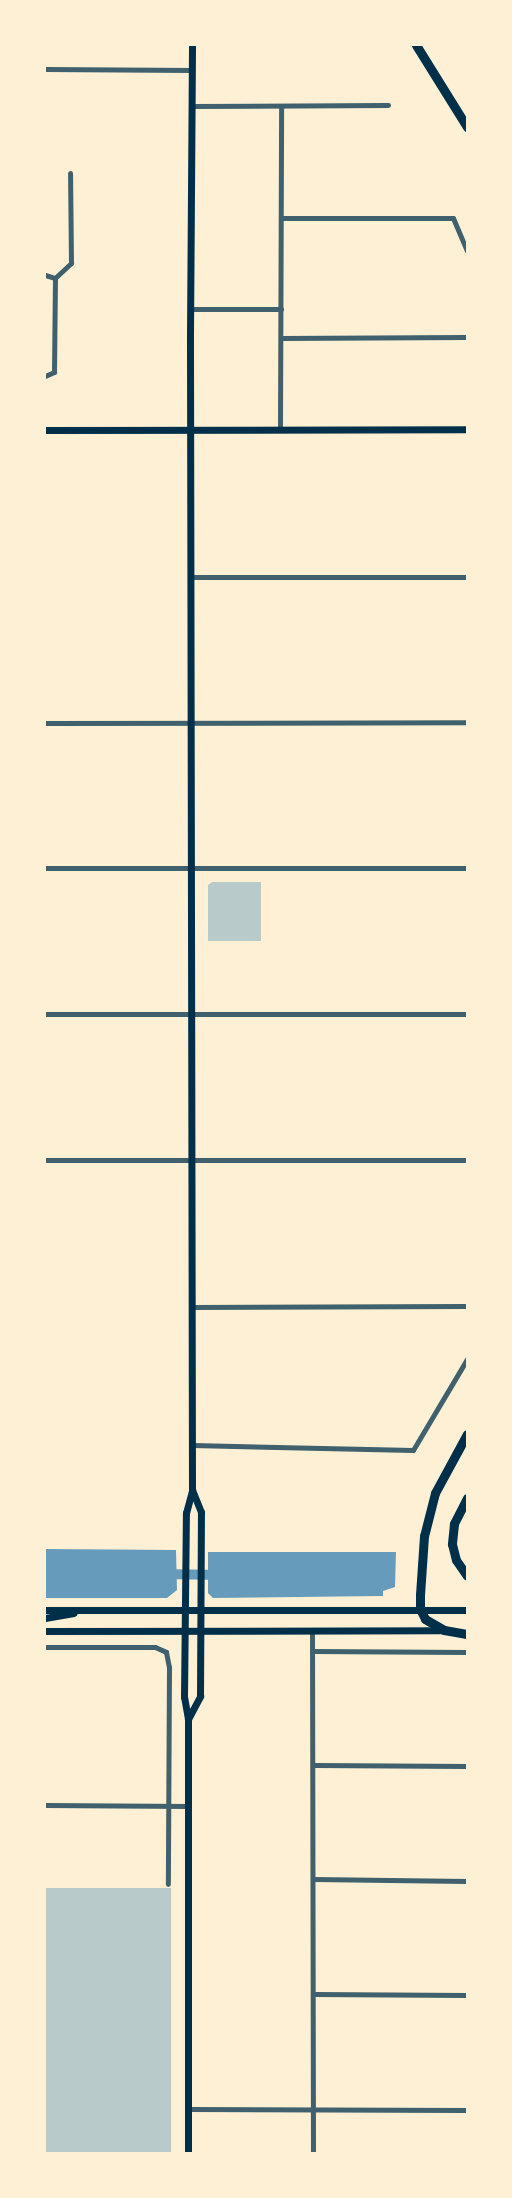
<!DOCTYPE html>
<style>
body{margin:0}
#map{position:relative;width:512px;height:2198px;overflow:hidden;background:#fdf0d5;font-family:Mulish,sans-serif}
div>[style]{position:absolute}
.green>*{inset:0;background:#b9caca;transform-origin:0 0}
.water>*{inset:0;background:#669bbc}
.canal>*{height:10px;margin:-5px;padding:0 5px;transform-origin:5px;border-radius:5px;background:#669bbc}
.minor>*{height:5px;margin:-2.5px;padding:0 2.5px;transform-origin:2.5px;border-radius:2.5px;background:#3f606c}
.secondary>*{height:7px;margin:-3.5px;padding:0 3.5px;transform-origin:3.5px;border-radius:3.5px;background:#003049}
.motorway>*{height:9px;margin:-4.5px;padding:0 4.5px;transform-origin:4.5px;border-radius:4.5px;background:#003049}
span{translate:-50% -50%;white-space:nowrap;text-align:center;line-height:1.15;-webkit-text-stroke:5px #fdf0d5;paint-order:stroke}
.frame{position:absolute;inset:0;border:46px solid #fdf0d5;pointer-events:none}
</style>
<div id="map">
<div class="green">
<div style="clip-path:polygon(212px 882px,261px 882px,261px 941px,208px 941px,208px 885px)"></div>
<div style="left:171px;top:1888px;width:265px;height:126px;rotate:90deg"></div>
</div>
<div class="water">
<div style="clip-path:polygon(45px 1549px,176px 1550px,177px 1590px,167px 1598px,45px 1598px)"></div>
<div style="clip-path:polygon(208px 1552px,396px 1552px,395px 1587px,383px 1591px,383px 1596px,213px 1598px,208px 1593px)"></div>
</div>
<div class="canal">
<div style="left:162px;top:1574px;width:60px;rotate:1deg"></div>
</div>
<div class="minor">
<div style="left:45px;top:69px;width:147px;rotate:0.4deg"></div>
<div style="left:192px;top:106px;width:196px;rotate:-0.3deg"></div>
<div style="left:282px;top:218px;width:171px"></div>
<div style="left:453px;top:218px;width:36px;rotate:67deg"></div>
<div style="left:45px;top:275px;width:10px;rotate:17deg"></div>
<div style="left:191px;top:309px;width:90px"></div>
<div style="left:281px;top:338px;width:186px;rotate:-0.3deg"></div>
<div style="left:45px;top:376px;width:10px;rotate:-24deg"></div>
<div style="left:54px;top:372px;width:94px;rotate:-89.4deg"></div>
<div style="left:55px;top:278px;width:22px;rotate:-43deg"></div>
<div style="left:71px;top:263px;width:90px;rotate:-90.6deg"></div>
<div style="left:280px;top:429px;width:323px;rotate:-89.8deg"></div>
<div style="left:191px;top:577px;width:276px"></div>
<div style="left:45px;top:723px;width:422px;rotate:-0.1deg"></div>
<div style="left:45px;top:868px;width:422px"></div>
<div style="left:45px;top:1014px;width:422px"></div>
<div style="left:45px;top:1160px;width:422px"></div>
<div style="left:192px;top:1307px;width:275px;rotate:-0.2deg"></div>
<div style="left:192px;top:1445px;width:221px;rotate:1.3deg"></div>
<div style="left:413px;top:1450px;width:106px;rotate:-59.3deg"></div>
<div style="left:312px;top:1632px;width:521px;rotate:89.89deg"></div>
<div style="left:45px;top:1647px;width:110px"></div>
<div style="left:155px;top:1647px;width:12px;rotate:24deg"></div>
<div style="left:166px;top:1652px;width:15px;rotate:79deg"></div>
<div style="left:169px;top:1667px;width:217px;rotate:90.3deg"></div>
<div style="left:312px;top:1651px;width:155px;rotate:0.4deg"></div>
<div style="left:314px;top:1765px;width:153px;rotate:0.4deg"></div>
<div style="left:45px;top:1805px;width:143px;rotate:0.4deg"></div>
<div style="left:313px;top:1879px;width:154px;rotate:0.7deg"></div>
<div style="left:313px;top:1994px;width:154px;rotate:0.4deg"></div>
<div style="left:189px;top:2109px;width:278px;rotate:0.2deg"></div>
</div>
<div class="secondary">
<div style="left:45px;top:430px;width:422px;rotate:-0.1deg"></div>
<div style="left:45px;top:1610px;width:422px"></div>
<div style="left:45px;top:1618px;width:29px;rotate:-10deg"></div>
<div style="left:45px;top:1631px;width:398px;rotate:-0.1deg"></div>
<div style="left:188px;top:1719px;width:26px;rotate:-62deg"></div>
<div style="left:200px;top:1696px;width:184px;rotate:-89.7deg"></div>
<div style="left:201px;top:1512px;width:24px;rotate:-112deg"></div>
<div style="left:188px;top:2153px;width:434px;rotate:-90deg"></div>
<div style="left:188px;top:1719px;width:22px;rotate:-100deg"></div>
<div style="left:184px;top:1697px;width:184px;rotate:-89.4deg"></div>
<div style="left:186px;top:1513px;width:24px;rotate:-75deg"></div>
<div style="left:192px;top:1490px;width:1155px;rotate:-90.1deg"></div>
<div style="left:190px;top:335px;width:290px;rotate:-89.6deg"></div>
</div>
<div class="motorway">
<div style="left:416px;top:45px;width:97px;rotate:58.1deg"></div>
<div style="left:467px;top:1434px;width:67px;rotate:118.5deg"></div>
<div style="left:435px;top:1493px;width:44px;rotate:104.3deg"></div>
<div style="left:424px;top:1536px;width:59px;rotate:93.9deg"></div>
<div style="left:420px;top:1595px;width:14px;rotate:90deg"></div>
<div style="left:420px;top:1609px;width:11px;rotate:63deg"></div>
<div style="left:425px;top:1619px;width:22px;rotate:30deg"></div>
<div style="left:444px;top:1630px;width:23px;rotate:10deg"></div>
<div style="left:467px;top:1498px;width:29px;rotate:117deg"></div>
<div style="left:454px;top:1524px;width:20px;rotate:96deg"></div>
<div style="left:452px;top:1544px;width:16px;rotate:76deg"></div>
<div style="left:456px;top:1560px;width:19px;rotate:55deg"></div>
</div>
<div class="frame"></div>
</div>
